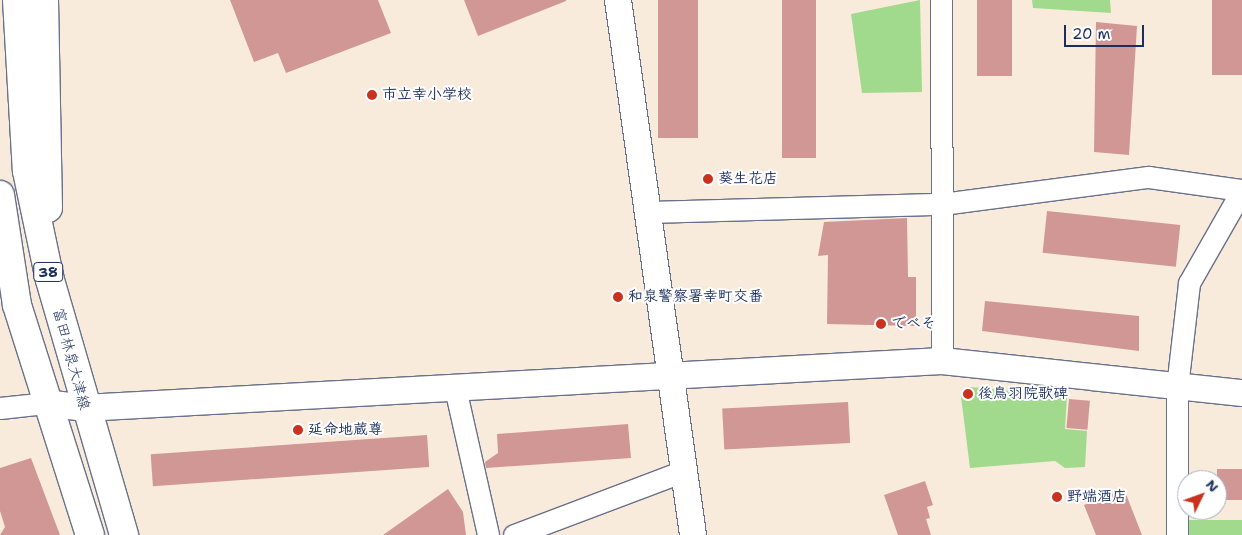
<!DOCTYPE html>
<meta charset="utf-8">
<style>
body{margin:0}
#map{position:relative;width:1242px;height:535px;overflow:hidden;background:#f9ebdb;font-family:"Shantell Sans","Klee One",sans-serif}
div>[style]{position:absolute}
.green>*{inset:0;background:#a1da8c;transform-origin:0 0}
.building>*{inset:0;background:#d19794;transform-origin:0 0}
.roads{filter:drop-shadow(1px 0 #69718a) drop-shadow(-1px 0 #69718a) drop-shadow(0 1px #69718a) drop-shadow(0 -1px #69718a)}
.minor>*{height:21px;margin:-10.5px;padding:0 10.5px;transform-origin:10.5px;border-radius:10.5px;background:#fff}
.tertiary>*{height:26px;margin:-13px;padding:0 13px;transform-origin:13px;border-radius:13px;background:#fff}
.primary>*{height:28px;margin:-14px;padding:0 14px;transform-origin:14px;border-radius:14px;background:#fff}
.dots>*{width:14px;height:14px;translate:-50% -50%;box-sizing:border-box;border:2px solid #fff;border-radius:50%}
span{translate:-50% -50%;white-space:nowrap;text-align:center;line-height:1.15;-webkit-text-stroke:4px #fff;paint-order:stroke}
.shield-label span{padding:1px 4px;background:#fff;border:1px solid;border-radius:4px;-webkit-text-stroke-width:0}
.shield-label{font-size:14px;color:#1b2f5e;font-weight:700}
.poi-label{font-size:15px;color:#1b2f5e;font-weight:700}
.left{translate:0 -50%;text-align:left}
.street-label{font-size:15px;color:#1b2f5e}
.north{position:absolute;left:1177px;top:470px;width:50px;height:50px;box-sizing:border-box;background:#fff;border:1px solid #a4acbf;border-radius:50%;rotate:48deg;font-size:14px;font-weight:700;line-height:20px;text-align:center;color:#1b2f5e}
.north::after{content:'';display:block;margin:auto;width:18px;height:22px;background:#c8321e;clip-path:polygon(50% 0,100% 100%,50% 72%,0 100%)}
.scale{position:absolute;left:1064px;top:25px;width:80px;height:22px;box-sizing:border-box;border:2px solid #1b2f5e;border-top:0;padding-left:6px;font-size:15px;line-height:18px;white-space:nowrap;color:#1b2f5e;-webkit-text-stroke:4px #fff;paint-order:stroke}
</style>
<div id="map">
<div class="green">
<div style="clip-path:polygon(920px 0,922px 92px,862px 93px,851px 14px)"></div>
<div style="clip-path:polygon(1032px 0,1110px 0,1111px 13px,1033px 8px)"></div>
<div style="clip-path:polygon(970px 387px,1067px 396px,1065px 429px,1087px 431px,1085px 467px,1065px 468px,1055px 461px,970px 468px,961px 397px)"></div>
<div style="left:1242px;top:520px;width:15px;height:58px;rotate:90deg"></div>
</div>
<div class="building">
<div style="clip-path:polygon(230px 0,378px 0,391px 33px,286px 73px,278px 53px,254px 62px)"></div>
<div style="clip-path:polygon(464px 0,566px 0,566px 1px,478px 36px)"></div>
<div style="left:658px;top:0;width:40px;height:138px"></div>
<div style="left:782px;top:0;width:34px;height:158px"></div>
<div style="left:977px;top:0;width:35px;height:76px"></div>
<div style="left:1212px;top:0;width:30px;height:75px"></div>
<div style="clip-path:polygon(1096px 22px,1137px 26px,1129px 155px,1094px 152px)"></div>
<div style="left:1047px;top:211px;width:134px;height:42px;rotate:6deg"></div>
<div style="clip-path:polygon(907px 218px,908px 277px,916px 277px,916px 326px,827px 324px,828px 255px,818px 256px,824px 222px)"></div>
<div style="clip-path:polygon(985px 301px,1139px 316px,1139px 351px,982px 331px)"></div>
<div style="left:1069px;top:399px;width:21px;height:29px;rotate:5deg"></div>
<div style="left:848px;top:402px;width:41px;height:126px;rotate:87deg"></div>
<div style="clip-path:polygon(628px 424px,631px 458px,486px 468px,485px 462px,498px 453px,497px 434px)"></div>
<div style="left:427px;top:435px;width:32px;height:277px;rotate:86deg"></div>
<div style="clip-path:polygon(31px 458px,60px 535px,0 535px,5px 527px,0 511px,0 468px)"></div>
<div style="left:1217px;top:469px;width:25px;height:31px"></div>
<div style="clip-path:polygon(925px 481px,933px 505px,927px 507px,930px 518px,926px 519px,931px 535px,898px 535px,884px 495px)"></div>
<div style="clip-path:polygon(448px 489px,463px 512px,466px 535px,383px 535px)"></div>
<div style="clip-path:polygon(1124px 489px,1142px 535px,1096px 535px,1084px 505px)"></div>
</div>
<div class="roads">
<div class="minor">
<div style="left:941px;top:0;width:361px;rotate:89.8deg"></div>
<div style="left:649px;top:212px;width:293px;rotate:-1.6deg"></div>
<div style="left:942px;top:204px;width:208px;rotate:-7.5deg"></div>
<div style="left:1148px;top:177px;width:95px;rotate:7.9deg"></div>
<div style="left:455px;top:388px;width:151px;rotate:77.3deg"></div>
<div style="left:0;top:408px;width:45px;rotate:-6.3deg"></div>
<div style="left:514px;top:535px;width:181px;rotate:-20.7deg"></div>
<div style="left:1177px;top:535px;width:148px;rotate:-90deg"></div>
<div style="left:1177px;top:387px;width:105px;rotate:-83.4deg"></div>
<div style="left:1189px;top:283px;width:107px;rotate:-60.3deg"></div>
</div>
<div class="tertiary">
<div style="left:618px;top:0;width:540px;rotate:82.02deg"></div>
<div style="left:45px;top:403px;width:39px;rotate:7deg"></div>
<div style="left:84px;top:408px;width:859px;rotate:-3.14deg"></div>
<div style="left:942px;top:361px;width:302px;rotate:6.1deg"></div>
</div>
<div class="primary">
<div style="left:17px;top:0;width:171px;rotate:86.7deg"></div>
<div style="left:27px;top:171px;width:111px;rotate:78.1deg"></div>
<div style="left:50px;top:280px;width:266px;rotate:73.8deg"></div>
<div style="left:44px;top:0;width:208px;rotate:88.9deg"></div>
<div style="left:0;top:195px;width:111px;rotate:81.2deg"></div>
<div style="left:17px;top:305px;width:241px;rotate:72.4deg"></div>
</div>
</div>
<div class="dots">
<div style="left:372px;top:95px;background:#c8321e"></div>
<div style="left:708px;top:179px;background:#c8321e"></div>
<div style="left:618px;top:297px;background:#c8321e"></div>
<div style="left:881px;top:324px;background:#c8321e"></div>
<div style="left:968px;top:394px;background:#c8321e"></div>
<div style="left:298px;top:430px;background:#c8321e"></div>
<div style="left:1057px;top:497px;background:#c8321e"></div>
</div>
<div class="shield-label">
<span style="left:48px;top:272px">38</span>
</div>
<div class="poi-label">
<span class="left" style="left:382px;top:95px">市立幸小学校</span>
<span class="left" style="left:718px;top:179px">葵生花店</span>
<span class="left" style="left:628px;top:297px">和泉警察署幸町交番</span>
<span class="left" style="left:891px;top:324px">でべそ</span>
<span class="left" style="left:978px;top:394px">後鳥羽院歌碑</span>
<span class="left" style="left:308px;top:430px">延命地蔵尊</span>
<span class="left" style="left:1067px;top:497px">野端酒店</span>
</div>
<div class="street-label">
<span style="left:71px;top:359px;rotate:75deg">富田林泉大津線</span>
</div>
<div class="north">N</div>
<div class="scale">20 m</div>
</div>
